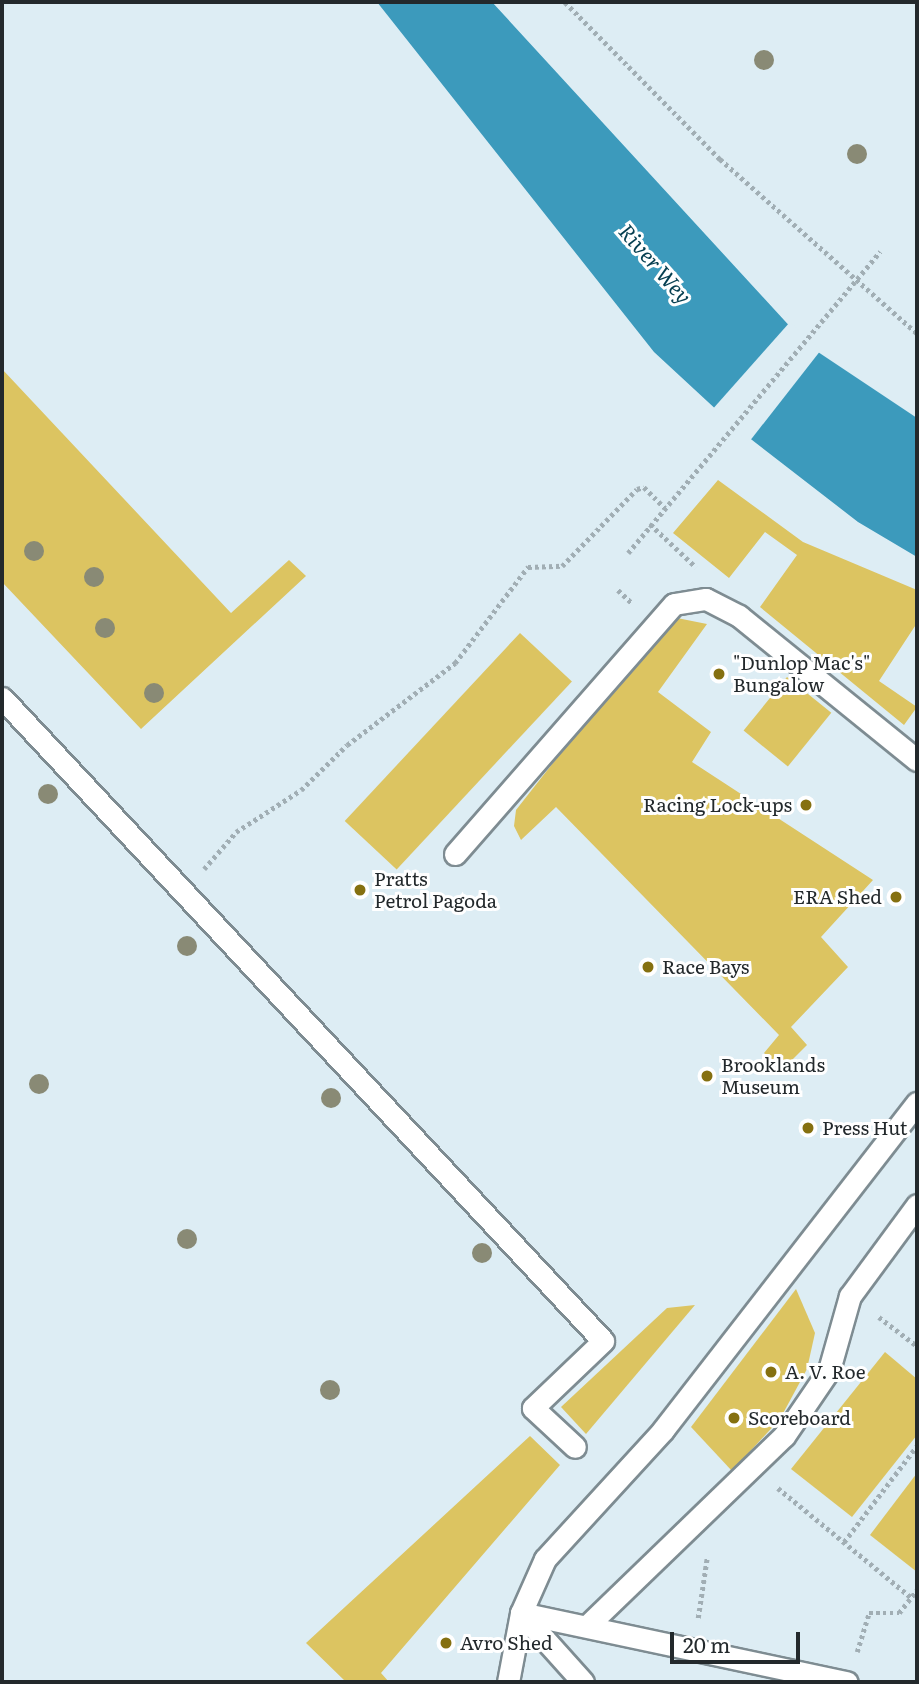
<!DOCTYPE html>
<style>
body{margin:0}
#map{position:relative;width:919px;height:1684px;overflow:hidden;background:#ddedf4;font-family:Literata,serif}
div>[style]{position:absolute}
.green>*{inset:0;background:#dcc461;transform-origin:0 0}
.water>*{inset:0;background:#3c9abc}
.pier>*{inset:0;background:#ddedf4}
.path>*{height:4.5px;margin-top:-2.25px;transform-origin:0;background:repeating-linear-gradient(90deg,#a1aeb4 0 3.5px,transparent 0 7px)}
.roads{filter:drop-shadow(2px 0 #7e8c92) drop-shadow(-2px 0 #7e8c92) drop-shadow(0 2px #7e8c92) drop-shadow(0 -2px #7e8c92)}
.service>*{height:21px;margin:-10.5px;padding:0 10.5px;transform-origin:10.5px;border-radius:10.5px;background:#fff}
.trees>*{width:20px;height:20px;margin:-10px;border-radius:50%;background:#898a75}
.dots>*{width:19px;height:19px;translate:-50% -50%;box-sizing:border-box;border:4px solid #fff;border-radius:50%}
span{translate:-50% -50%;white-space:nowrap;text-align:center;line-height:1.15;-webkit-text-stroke:6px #fff;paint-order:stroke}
.poi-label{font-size:19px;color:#23292c}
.left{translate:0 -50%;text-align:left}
.right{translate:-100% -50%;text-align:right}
.water-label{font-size:21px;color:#053e50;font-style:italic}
.frame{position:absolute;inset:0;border:4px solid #23292c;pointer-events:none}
.scale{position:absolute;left:670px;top:1632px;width:130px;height:32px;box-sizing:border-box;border:4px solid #23292c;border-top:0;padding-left:9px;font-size:21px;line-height:24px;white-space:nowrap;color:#23292c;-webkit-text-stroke:5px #fff;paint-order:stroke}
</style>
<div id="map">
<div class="green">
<div style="clip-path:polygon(2px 369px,231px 613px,289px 560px,306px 576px,141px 729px,2px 582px)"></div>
<div style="clip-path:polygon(718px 480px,803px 542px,917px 590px,917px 623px,879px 681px,917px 707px,904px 725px,760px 607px,797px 555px,765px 532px,729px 578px,673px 533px)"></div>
<div style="clip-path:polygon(677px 618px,707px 624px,658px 692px,711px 732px,692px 762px,873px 880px,821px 937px,848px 967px,791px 1027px,807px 1045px,782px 1070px,764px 1053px,779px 1035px,556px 807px,521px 840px,514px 826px,516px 810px,664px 622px)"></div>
<div style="left:520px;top:633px;width:71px;height:257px;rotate:43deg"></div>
<div style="left:787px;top:677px;width:57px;height:69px;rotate:39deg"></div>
<div style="clip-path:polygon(796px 1289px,815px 1333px,807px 1369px,780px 1419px,732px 1471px,691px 1427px)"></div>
<div style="clip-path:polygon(695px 1305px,586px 1434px,561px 1407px,667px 1308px)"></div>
<div style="clip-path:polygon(885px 1352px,917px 1379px,917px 1435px,852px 1517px,791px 1469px)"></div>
<div style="clip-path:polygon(530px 1436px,560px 1465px,381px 1673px,389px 1682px,346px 1682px,306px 1643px)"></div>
<div style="clip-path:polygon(917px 1473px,917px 1572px,870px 1535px)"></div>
</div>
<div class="water">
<div style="clip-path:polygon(377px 2px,492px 2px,806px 344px,917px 418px,917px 557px,858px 522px,734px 426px,654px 352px)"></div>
</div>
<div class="pier">
<div style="clip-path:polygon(790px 322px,821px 350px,749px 442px,711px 411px)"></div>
</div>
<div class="path">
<div style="left:565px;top:2px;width:221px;rotate:45.4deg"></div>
<div style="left:720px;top:159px;width:263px;rotate:41.5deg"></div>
<div style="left:650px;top:524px;width:63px;rotate:43.1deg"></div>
<div style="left:628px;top:553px;width:393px;rotate:-50.1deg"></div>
<div style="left:618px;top:590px;width:19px;rotate:43deg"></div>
<div style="left:204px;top:869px;width:49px;rotate:-49.1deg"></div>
<div style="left:236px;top:832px;width:77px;rotate:-32.9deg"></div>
<div style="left:301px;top:790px;width:64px;rotate:-44.4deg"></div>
<div style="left:347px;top:745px;width:136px;rotate:-37.2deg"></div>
<div style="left:455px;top:663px;width:121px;rotate:-52.8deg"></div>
<div style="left:528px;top:567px;width:34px;rotate:-2deg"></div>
<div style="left:562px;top:566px;width:107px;rotate:-45.8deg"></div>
<div style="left:637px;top:489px;width:7px;rotate:-16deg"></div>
<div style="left:644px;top:487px;width:30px;rotate:45deg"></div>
<div style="left:879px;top:1317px;width:48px;rotate:37.3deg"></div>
<div style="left:778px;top:1488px;width:173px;rotate:39.4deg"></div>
<div style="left:844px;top:1542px;width:121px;rotate:-52.8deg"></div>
<div style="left:698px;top:1618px;width:61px;rotate:-81.5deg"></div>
<div style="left:857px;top:1652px;width:41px;rotate:-72.9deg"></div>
<div style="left:869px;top:1613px;width:30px"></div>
<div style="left:899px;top:1613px;width:29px;rotate:-52deg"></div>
</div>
<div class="roads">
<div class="service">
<div style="left:2px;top:698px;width:880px;rotate:46.93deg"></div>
<div style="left:603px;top:1341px;width:97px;rotate:136.3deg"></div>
<div style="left:533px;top:1408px;width:57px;rotate:42.9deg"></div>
<div style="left:455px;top:854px;width:332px;rotate:-48.8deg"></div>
<div style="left:674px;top:604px;width:32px;rotate:-9deg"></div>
<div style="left:706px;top:599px;width:37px;rotate:27deg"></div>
<div style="left:739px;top:616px;width:229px;rotate:39deg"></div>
<div style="left:521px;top:1613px;width:333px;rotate:12deg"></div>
<div style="left:521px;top:1613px;width:93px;rotate:48.1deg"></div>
<div style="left:587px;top:1626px;width:274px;rotate:-44deg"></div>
<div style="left:784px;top:1436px;width:80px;rotate:-55.7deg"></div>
<div style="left:829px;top:1370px;width:77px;rotate:-74.2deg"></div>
<div style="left:850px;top:1296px;width:113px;rotate:-53.6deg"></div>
<div style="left:508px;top:1682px;width:70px;rotate:-79.3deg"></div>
<div style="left:521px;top:1613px;width:59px;rotate:-66deg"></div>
<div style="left:545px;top:1559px;width:175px;rotate:-47.5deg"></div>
<div style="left:663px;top:1430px;width:414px;rotate:-52.2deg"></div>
</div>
</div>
<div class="trees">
<div style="left:764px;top:60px"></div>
<div style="left:857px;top:154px"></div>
<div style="left:34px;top:551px"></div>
<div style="left:94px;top:577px"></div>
<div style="left:105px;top:628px"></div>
<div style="left:154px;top:693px"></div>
<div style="left:48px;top:794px"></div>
<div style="left:187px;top:946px"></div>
<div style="left:39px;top:1084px"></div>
<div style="left:331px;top:1098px"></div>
<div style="left:187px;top:1239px"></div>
<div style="left:482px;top:1253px"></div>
<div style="left:330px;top:1390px"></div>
</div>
<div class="dots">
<div style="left:719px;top:674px;background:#857010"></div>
<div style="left:806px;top:805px;background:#857010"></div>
<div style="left:360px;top:890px;background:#857010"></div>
<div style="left:896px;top:897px;background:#857010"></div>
<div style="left:648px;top:967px;background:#857010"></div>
<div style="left:707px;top:1076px;background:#857010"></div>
<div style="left:808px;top:1128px;background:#857010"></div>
<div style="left:771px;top:1372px;background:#857010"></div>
<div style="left:734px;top:1418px;background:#857010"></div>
<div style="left:446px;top:1643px;background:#857010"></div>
</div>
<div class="poi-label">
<span class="left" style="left:733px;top:674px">"Dunlop Mac's"<br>Bungalow</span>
<span class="right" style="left:792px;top:805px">Racing Lock-ups</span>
<span class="left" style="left:374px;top:890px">Pratts<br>Petrol Pagoda</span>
<span class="right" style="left:882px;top:897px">ERA Shed</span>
<span class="left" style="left:662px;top:967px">Race Bays</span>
<span class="left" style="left:721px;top:1076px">Brooklands<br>Museum</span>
<span class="left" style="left:822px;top:1128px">Press Hut</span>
<span class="left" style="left:785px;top:1372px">A. V. Roe</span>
<span class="left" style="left:748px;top:1418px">Scoreboard</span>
<span class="left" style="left:460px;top:1643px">Avro Shed</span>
</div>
<div class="water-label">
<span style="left:656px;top:263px;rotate:49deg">River Wey</span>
</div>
<div class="frame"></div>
<div class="scale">20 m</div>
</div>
